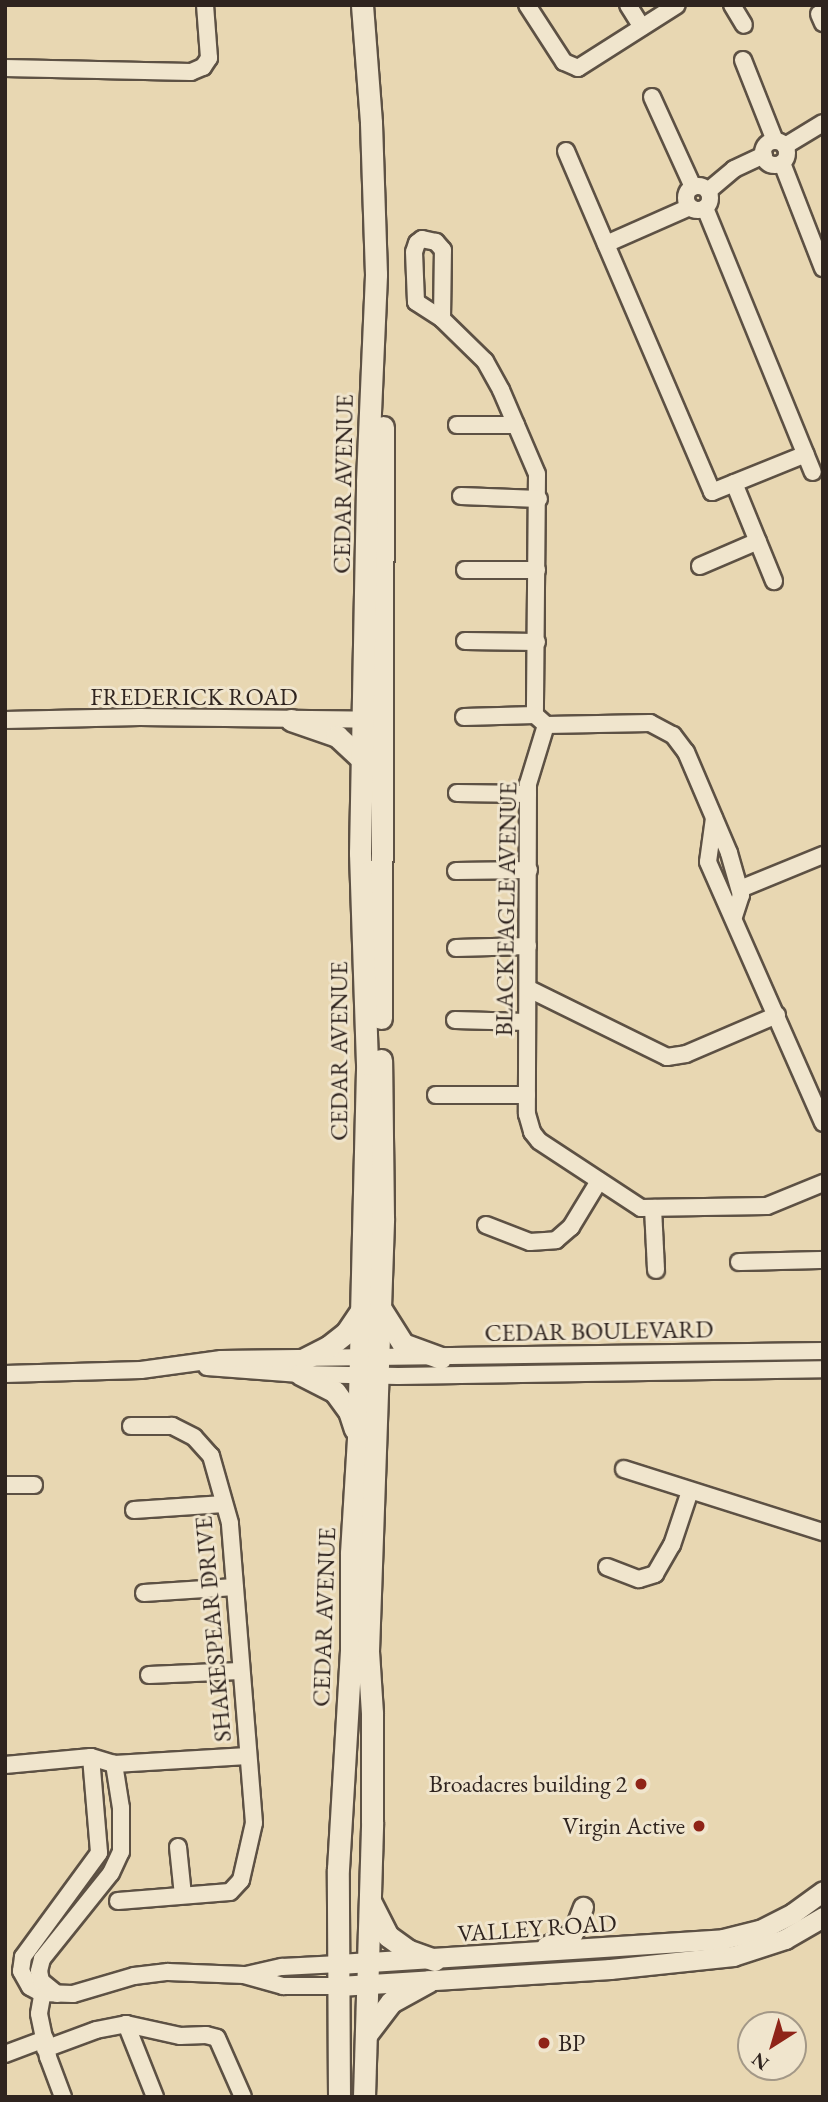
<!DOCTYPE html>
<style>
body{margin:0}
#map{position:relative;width:828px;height:2102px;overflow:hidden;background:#e8d7b2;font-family:"EB Garamond",serif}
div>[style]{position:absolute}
.roads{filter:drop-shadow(2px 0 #5d5144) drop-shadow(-2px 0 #5d5144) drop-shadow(0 2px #5d5144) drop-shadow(0 -2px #5d5144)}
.minor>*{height:16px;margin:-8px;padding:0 8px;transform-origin:8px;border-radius:8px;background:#f0e5cd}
.minor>.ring{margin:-8px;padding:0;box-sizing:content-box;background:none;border:16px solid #f0e5cd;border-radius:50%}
.tertiary>*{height:19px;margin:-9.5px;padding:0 9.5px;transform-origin:9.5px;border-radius:9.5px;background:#f0e5cd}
.secondary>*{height:21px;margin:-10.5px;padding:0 10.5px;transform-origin:10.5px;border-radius:10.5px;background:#f0e5cd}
.dots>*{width:19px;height:19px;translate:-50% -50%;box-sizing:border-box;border:4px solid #f0e5cd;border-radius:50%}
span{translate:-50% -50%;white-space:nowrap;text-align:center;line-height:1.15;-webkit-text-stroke:6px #f0e5cd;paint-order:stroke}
.street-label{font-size:24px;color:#2f241f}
.poi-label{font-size:24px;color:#2f241f}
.right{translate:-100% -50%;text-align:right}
.left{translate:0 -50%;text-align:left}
.frame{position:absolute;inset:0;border:7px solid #2f241f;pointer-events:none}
.north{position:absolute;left:737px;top:2011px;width:70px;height:70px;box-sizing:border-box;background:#f0e5cd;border:2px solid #a39887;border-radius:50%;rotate:217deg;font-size:19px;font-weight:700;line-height:28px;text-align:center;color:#2f241f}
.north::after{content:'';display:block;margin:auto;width:24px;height:32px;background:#8f2418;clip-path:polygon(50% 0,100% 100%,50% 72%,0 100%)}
</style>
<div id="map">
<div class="roads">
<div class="minor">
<div style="left:527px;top:5px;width:68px;rotate:57deg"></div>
<div style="left:564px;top:62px;width:15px;rotate:23deg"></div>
<div style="left:578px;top:68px;width:117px;rotate:-32.5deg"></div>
<div style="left:628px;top:5px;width:26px;rotate:58deg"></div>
<div style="left:732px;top:5px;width:23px;rotate:59deg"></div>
<div style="left:819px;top:14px;width:10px;rotate:66deg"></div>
<div style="left:743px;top:60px;width:87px;rotate:68.4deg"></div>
<div style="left:5px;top:68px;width:186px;rotate:1.2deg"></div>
<div style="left:191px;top:72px;width:13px;rotate:-23deg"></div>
<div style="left:203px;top:67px;width:11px;rotate:-56deg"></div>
<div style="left:209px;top:58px;width:53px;rotate:-94.3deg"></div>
<div style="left:652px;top:97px;width:99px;rotate:65.5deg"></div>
<div class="ring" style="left:763px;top:141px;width:8px;height:8px"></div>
<div style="left:785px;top:146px;width:44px;rotate:-31.2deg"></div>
<div style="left:566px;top:151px;width:371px;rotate:66.8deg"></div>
<div style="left:712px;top:492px;width:101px;rotate:-22deg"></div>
<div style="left:782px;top:163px;width:113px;rotate:68.7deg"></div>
<div class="ring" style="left:686px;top:186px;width:8px;height:8px"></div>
<div style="left:708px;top:191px;width:34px;rotate:-40deg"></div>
<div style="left:734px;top:169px;width:33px;rotate:-25deg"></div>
<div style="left:705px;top:208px;width:285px;rotate:67.8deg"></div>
<div style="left:606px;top:244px;width:92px;rotate:-23.8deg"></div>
<div style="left:442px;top:319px;width:69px;rotate:-89.2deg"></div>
<div style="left:443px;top:250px;width:11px;rotate:-131deg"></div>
<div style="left:436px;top:242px;width:14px;rotate:-168deg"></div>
<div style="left:422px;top:239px;width:6px;rotate:141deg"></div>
<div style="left:417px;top:243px;width:9px;rotate:108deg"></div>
<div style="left:414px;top:252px;width:50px;rotate:87.7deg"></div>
<div style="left:416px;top:302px;width:31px;rotate:33deg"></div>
<div style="left:442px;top:319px;width:60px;rotate:44.3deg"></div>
<div style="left:485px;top:361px;width:33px;rotate:61deg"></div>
<div style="left:501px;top:390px;width:91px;rotate:66.8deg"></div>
<div style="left:537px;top:474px;width:241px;rotate:90.5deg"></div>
<div style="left:535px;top:715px;width:15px;rotate:42deg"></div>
<div style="left:457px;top:425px;width:59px"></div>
<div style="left:734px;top:483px;width:106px;rotate:67.8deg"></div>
<div style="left:461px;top:496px;width:78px;rotate:2.2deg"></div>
<div style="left:700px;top:566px;width:63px;rotate:-23.3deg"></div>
<div style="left:465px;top:570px;width:72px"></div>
<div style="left:465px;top:641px;width:72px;rotate:0.8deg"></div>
<div style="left:464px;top:717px;width:71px;rotate:-1.6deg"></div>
<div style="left:5px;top:720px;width:135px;rotate:-1.3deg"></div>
<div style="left:140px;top:717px;width:234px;rotate:0.7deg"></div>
<div style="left:546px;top:725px;width:62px;rotate:107deg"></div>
<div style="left:528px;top:784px;width:330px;rotate:90.2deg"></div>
<div style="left:527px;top:1114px;width:19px;rotate:74deg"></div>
<div style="left:532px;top:1132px;width:11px;rotate:52deg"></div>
<div style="left:539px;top:1141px;width:122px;rotate:33.3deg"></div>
<div style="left:641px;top:1208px;width:126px;rotate:-0.9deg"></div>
<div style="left:767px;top:1206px;width:61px;rotate:-22.3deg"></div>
<div style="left:546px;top:725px;width:104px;rotate:-1.1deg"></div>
<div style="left:650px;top:723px;width:26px;rotate:28deg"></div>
<div style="left:673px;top:735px;width:21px;rotate:53deg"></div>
<div style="left:686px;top:752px;width:110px;rotate:66.9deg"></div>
<div style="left:729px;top:853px;width:44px;rotate:74.1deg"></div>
<div style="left:741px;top:895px;width:22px;rotate:108deg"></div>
<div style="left:457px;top:793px;width:71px;rotate:0.8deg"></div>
<div style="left:714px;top:818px;width:44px;rotate:97.8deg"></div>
<div style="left:708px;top:862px;width:285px;rotate:66.2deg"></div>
<div style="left:456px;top:871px;width:73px;rotate:-0.8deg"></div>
<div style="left:740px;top:889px;width:90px;rotate:-22.3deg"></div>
<div style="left:456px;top:948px;width:72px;rotate:-1.6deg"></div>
<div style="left:529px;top:989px;width:154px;rotate:26.2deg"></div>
<div style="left:667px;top:1057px;width:19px;rotate:-9deg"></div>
<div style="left:686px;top:1054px;width:99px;rotate:-23.2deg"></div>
<div style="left:455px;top:1020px;width:72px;rotate:1.6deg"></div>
<div style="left:436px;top:1095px;width:91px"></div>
<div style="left:653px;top:1208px;width:62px;rotate:87.2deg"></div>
<div style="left:486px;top:1225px;width:47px;rotate:21.1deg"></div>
<div style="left:530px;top:1242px;width:26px;rotate:-4deg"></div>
<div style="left:556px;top:1240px;width:20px;rotate:-41deg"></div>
<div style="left:571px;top:1227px;width:54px;rotate:-58.7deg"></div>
<div style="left:739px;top:1262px;width:84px;rotate:-1.4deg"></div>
<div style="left:207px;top:1367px;width:93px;rotate:4.3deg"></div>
<div style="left:300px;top:1374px;width:98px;rotate:1.2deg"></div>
<div style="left:398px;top:1376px;width:425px;rotate:-0.9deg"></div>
<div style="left:5px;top:1374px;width:136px;rotate:-1.7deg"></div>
<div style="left:141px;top:1370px;width:81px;rotate:-7.8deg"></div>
<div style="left:221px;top:1359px;width:602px;rotate:-0.76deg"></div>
<div style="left:624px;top:1469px;width:209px;rotate:17.6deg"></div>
<div style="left:5px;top:1485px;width:29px"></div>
<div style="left:134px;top:1510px;width:90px;rotate:-3.8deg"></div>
<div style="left:607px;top:1567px;width:34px;rotate:21deg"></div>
<div style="left:639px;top:1579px;width:17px;rotate:-17deg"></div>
<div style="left:655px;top:1574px;width:34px;rotate:-60deg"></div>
<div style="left:672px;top:1545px;width:57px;rotate:-71.6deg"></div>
<div style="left:144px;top:1593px;width:91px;rotate:-3.8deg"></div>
<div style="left:149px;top:1675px;width:91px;rotate:-2.5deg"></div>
<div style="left:91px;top:1757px;width:96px;rotate:85.2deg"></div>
<div style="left:99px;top:1853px;width:129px;rotate:126.2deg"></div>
<div style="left:23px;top:1957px;width:14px;rotate:98deg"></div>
<div style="left:21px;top:1971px;width:18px;rotate:61deg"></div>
<div style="left:30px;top:1987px;width:13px;rotate:29deg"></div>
<div style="left:41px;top:1993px;width:32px;rotate:2deg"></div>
<div style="left:73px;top:1994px;width:64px;rotate:-16.4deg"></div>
<div style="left:134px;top:1976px;width:34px;rotate:-7deg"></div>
<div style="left:168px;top:1972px;width:76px;rotate:2.3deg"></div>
<div style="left:244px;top:1975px;width:41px;rotate:15.8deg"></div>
<div style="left:283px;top:1986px;width:56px"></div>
<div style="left:5px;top:1765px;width:86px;rotate:-5.3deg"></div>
<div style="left:91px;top:1757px;width:24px;rotate:17deg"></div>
<div style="left:114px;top:1764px;width:134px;rotate:-3.4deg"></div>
<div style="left:178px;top:1847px;width:48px;rotate:84.1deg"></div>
<div style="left:118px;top:1901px;width:112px;rotate:-4.6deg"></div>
<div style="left:230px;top:1892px;width:16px;rotate:-47deg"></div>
<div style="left:241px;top:1880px;width:58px;rotate:-77.2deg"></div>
<div style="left:254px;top:1823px;width:301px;rotate:-94.6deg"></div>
<div style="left:230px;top:1523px;width:70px;rotate:-105.8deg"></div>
<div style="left:211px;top:1456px;width:25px;rotate:-132deg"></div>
<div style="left:194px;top:1437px;width:25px;rotate:-153deg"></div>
<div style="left:172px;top:1426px;width:41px;rotate:180deg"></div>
<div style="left:246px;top:1975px;width:37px;rotate:-13deg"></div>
<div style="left:282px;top:1967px;width:57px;rotate:-3deg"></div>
<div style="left:44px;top:1985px;width:29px;rotate:100deg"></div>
<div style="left:39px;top:2014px;width:44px;rotate:78.2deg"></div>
<div style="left:48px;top:2057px;width:43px;rotate:69.4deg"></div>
<div style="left:57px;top:1994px;width:21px;rotate:-141deg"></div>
<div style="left:41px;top:1981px;width:10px;rotate:-101deg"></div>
<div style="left:39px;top:1971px;width:12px;rotate:-76deg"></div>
<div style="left:42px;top:1959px;width:110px;rotate:-51.3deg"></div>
<div style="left:111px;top:1873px;width:23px;rotate:-65deg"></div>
<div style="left:121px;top:1852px;width:44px;rotate:-90deg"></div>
<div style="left:121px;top:1808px;width:45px;rotate:-99deg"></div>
<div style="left:126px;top:2024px;width:55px;rotate:12.5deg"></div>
<div style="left:180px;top:2036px;width:26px;rotate:-2deg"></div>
<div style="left:206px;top:2035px;width:11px;rotate:15deg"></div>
<div style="left:217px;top:2038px;width:64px;rotate:66.2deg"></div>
<div style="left:45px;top:2049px;width:54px;rotate:-20.4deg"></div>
<div style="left:96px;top:2030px;width:31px;rotate:-11deg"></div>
<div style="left:126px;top:2024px;width:79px;rotate:68.3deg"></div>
<div style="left:5px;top:2054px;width:43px;rotate:-20.6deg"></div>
</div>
<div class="tertiary">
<div style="left:546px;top:1946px;width:30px;rotate:-26deg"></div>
<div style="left:573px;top:1933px;width:28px;rotate:-69deg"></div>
<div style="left:339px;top:1964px;width:385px;rotate:-3.7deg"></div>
<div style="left:723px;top:1939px;width:38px;rotate:-14deg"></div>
<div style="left:760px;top:1930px;width:37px;rotate:-27deg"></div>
<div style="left:793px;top:1913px;width:37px;rotate:-36deg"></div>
<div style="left:339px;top:1986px;width:272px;rotate:-3.6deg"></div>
<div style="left:610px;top:1969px;width:124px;rotate:-6deg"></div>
<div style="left:733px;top:1956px;width:55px;rotate:-18.1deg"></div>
<div style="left:785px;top:1939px;width:44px;rotate:-30.1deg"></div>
</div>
<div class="secondary">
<div style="left:291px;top:720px;width:49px;rotate:19.2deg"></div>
<div style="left:337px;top:736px;width:37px;rotate:43deg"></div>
<div style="left:381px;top:1018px;width:591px;rotate:-89.81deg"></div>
<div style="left:379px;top:1306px;width:45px;rotate:57.7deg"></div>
<div style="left:403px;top:1344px;width:40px;rotate:20.2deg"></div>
<div style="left:304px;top:1359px;width:27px;rotate:-27deg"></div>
<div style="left:328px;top:1347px;width:23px;rotate:-38deg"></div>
<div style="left:346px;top:1333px;width:25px;rotate:-56deg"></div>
<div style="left:300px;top:1374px;width:39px;rotate:27deg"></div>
<div style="left:335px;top:1392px;width:24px;rotate:54deg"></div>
<div style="left:349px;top:1411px;width:19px;rotate:72deg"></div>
<div style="left:370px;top:1901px;width:39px;rotate:63deg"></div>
<div style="left:388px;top:1936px;width:24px;rotate:36deg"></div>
<div style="left:407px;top:1950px;width:29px;rotate:20deg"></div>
<div style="left:366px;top:2035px;width:41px;rotate:-52.9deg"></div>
<div style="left:391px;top:2002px;width:43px;rotate:-28.9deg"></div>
<div style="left:339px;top:2097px;width:228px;rotate:-90.3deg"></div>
<div style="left:338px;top:1869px;width:218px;rotate:-86.6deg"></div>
<div style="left:351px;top:1651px;width:98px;rotate:-90deg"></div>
<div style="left:351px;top:1553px;width:115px;rotate:-86.5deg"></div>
<div style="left:358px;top:1438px;width:374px;rotate:-88.6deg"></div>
<div style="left:367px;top:1064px;width:211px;rotate:-91.9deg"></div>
<div style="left:360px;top:853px;width:372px;rotate:-88.9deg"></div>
<div style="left:367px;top:481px;width:207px;rotate:-87.5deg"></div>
<div style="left:376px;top:274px;width:152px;rotate:-91.9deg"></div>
<div style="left:371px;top:122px;width:117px;rotate:-94.4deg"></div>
<div style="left:364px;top:2097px;width:275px;rotate:-88.3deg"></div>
<div style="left:372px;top:1822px;width:109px;rotate:-90deg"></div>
<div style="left:372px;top:1713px;width:62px;rotate:-93.7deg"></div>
<div style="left:368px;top:1651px;width:433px;rotate:-88deg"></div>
<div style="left:383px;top:1218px;width:158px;rotate:-90.7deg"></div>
</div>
</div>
<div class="dots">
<div style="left:641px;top:1784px;background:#8f2418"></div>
<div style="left:699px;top:1826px;background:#8f2418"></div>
<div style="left:544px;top:2043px;background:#8f2418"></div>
</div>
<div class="street-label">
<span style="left:343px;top:484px;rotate:-89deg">CEDAR AVENUE</span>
<span style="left:194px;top:697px">FREDERICK ROAD</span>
<span style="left:506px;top:909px;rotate:-89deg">BLACK EAGLE AVENUE</span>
<span style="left:339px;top:1051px;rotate:-90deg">CEDAR AVENUE</span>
<span style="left:599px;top:1331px;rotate:-1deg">CEDAR BOULEVARD</span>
<span style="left:324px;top:1617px;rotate:-88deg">CEDAR AVENUE</span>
<span style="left:213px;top:1629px;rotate:-95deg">SHAKESPEAR DRIVE</span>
<span style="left:537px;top:1928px;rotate:-4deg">VALLEY ROAD</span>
</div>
<div class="poi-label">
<span class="right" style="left:627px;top:1784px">Broadacres building 2</span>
<span class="right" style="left:685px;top:1826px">Virgin Active</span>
<span class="left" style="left:558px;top:2043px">BP</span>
</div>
<div class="frame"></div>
<div class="north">N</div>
</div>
